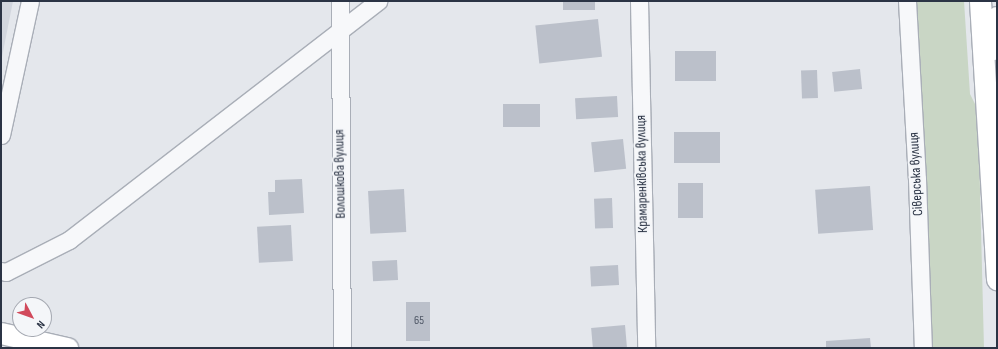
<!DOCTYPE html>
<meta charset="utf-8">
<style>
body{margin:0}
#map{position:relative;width:998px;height:349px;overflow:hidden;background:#e4e7ec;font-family:"Sofia Sans Condensed",sans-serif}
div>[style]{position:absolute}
.built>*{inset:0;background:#d2d6de}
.green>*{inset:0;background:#c9d6c5}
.building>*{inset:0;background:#bbc0ca;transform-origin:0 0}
.roads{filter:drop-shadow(1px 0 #a9aeb7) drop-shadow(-1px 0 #a9aeb7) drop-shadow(0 1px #a9aeb7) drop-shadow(0 -1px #a9aeb7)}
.minor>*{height:17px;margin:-8.5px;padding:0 8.5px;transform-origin:8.5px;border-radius:8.5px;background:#f7f8fa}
.major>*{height:21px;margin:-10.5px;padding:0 10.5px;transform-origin:10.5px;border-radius:10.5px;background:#fff}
span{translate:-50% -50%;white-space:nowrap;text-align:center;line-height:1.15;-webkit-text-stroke:4px #f4f6f9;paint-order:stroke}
.number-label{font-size:12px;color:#4f5766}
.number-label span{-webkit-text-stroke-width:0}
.street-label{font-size:14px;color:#2b3445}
.frame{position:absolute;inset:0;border:2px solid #2b3445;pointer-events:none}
.north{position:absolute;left:12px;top:297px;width:40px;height:40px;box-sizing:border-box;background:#f4f6f9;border:1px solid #a4a8b1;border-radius:50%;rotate:131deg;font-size:11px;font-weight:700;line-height:16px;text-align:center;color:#2b3445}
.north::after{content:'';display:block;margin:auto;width:14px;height:18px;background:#d1495b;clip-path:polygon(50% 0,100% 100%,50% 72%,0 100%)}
</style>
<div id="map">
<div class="built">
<div style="clip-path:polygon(1px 1px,13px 1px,1px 62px)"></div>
</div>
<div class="green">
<div style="clip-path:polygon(907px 1px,964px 1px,970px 94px,978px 110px,984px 348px,923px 348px)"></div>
</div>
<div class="building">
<div style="left:563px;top:1px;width:32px;height:9px"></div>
<div style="left:598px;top:19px;width:38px;height:63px;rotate:84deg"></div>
<div style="left:675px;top:51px;width:41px;height:30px"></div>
<div style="left:860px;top:69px;width:20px;height:28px;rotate:84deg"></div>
<div style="left:817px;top:70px;width:28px;height:16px;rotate:88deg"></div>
<div style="left:617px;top:96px;width:21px;height:42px;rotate:87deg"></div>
<div style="left:540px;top:104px;width:23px;height:37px;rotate:90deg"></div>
<div style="left:720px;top:132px;width:31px;height:46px;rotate:90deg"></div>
<div style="left:623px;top:139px;width:30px;height:32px;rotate:84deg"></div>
<div style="clip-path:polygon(302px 179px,304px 213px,269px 215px,268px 192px,275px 192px,275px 180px)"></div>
<div style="left:678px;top:183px;width:25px;height:35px"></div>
<div style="left:870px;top:186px;width:44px;height:55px;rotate:86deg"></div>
<div style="left:404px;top:189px;width:43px;height:36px;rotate:87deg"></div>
<div style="left:612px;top:198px;width:30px;height:18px;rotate:88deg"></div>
<div style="left:291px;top:225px;width:36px;height:34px;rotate:87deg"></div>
<div style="left:397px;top:260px;width:20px;height:25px;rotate:87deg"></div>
<div style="left:618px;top:265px;width:20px;height:28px;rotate:87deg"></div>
<div style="left:406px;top:302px;width:24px;height:39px"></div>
<div style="left:625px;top:325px;width:22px;height:34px;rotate:85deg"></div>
<div style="clip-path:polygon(870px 338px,871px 348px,826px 348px,826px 341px)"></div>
</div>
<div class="roads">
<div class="minor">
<div style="left:340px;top:1px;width:347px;rotate:89.7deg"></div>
<div style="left:639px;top:1px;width:347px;rotate:88.8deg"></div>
<div style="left:907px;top:1px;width:178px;rotate:86.8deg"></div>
<div style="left:917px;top:179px;width:169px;rotate:88deg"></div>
<div style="left:1px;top:135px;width:137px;rotate:-77.8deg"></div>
<div style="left:1px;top:271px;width:5px;rotate:11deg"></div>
<div style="left:6px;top:272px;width:71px;rotate:-26.9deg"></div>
<div style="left:69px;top:240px;width:391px;rotate:-37.7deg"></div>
</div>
<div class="major">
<div style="left:980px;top:1px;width:279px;rotate:86.5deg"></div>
<div style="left:994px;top:49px;width:32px;rotate:-85deg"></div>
<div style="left:1px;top:333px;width:68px;rotate:12.8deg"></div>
</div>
</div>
<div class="number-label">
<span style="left:419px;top:321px">65</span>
</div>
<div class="street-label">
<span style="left:340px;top:174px;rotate:-91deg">Волошкова вулиця</span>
<span style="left:642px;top:174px;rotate:-91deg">Крамаренківська вулиця</span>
<span style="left:916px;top:174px;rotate:-93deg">Сіверська вулиця</span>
</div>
<div class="frame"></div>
<div class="north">N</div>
</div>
